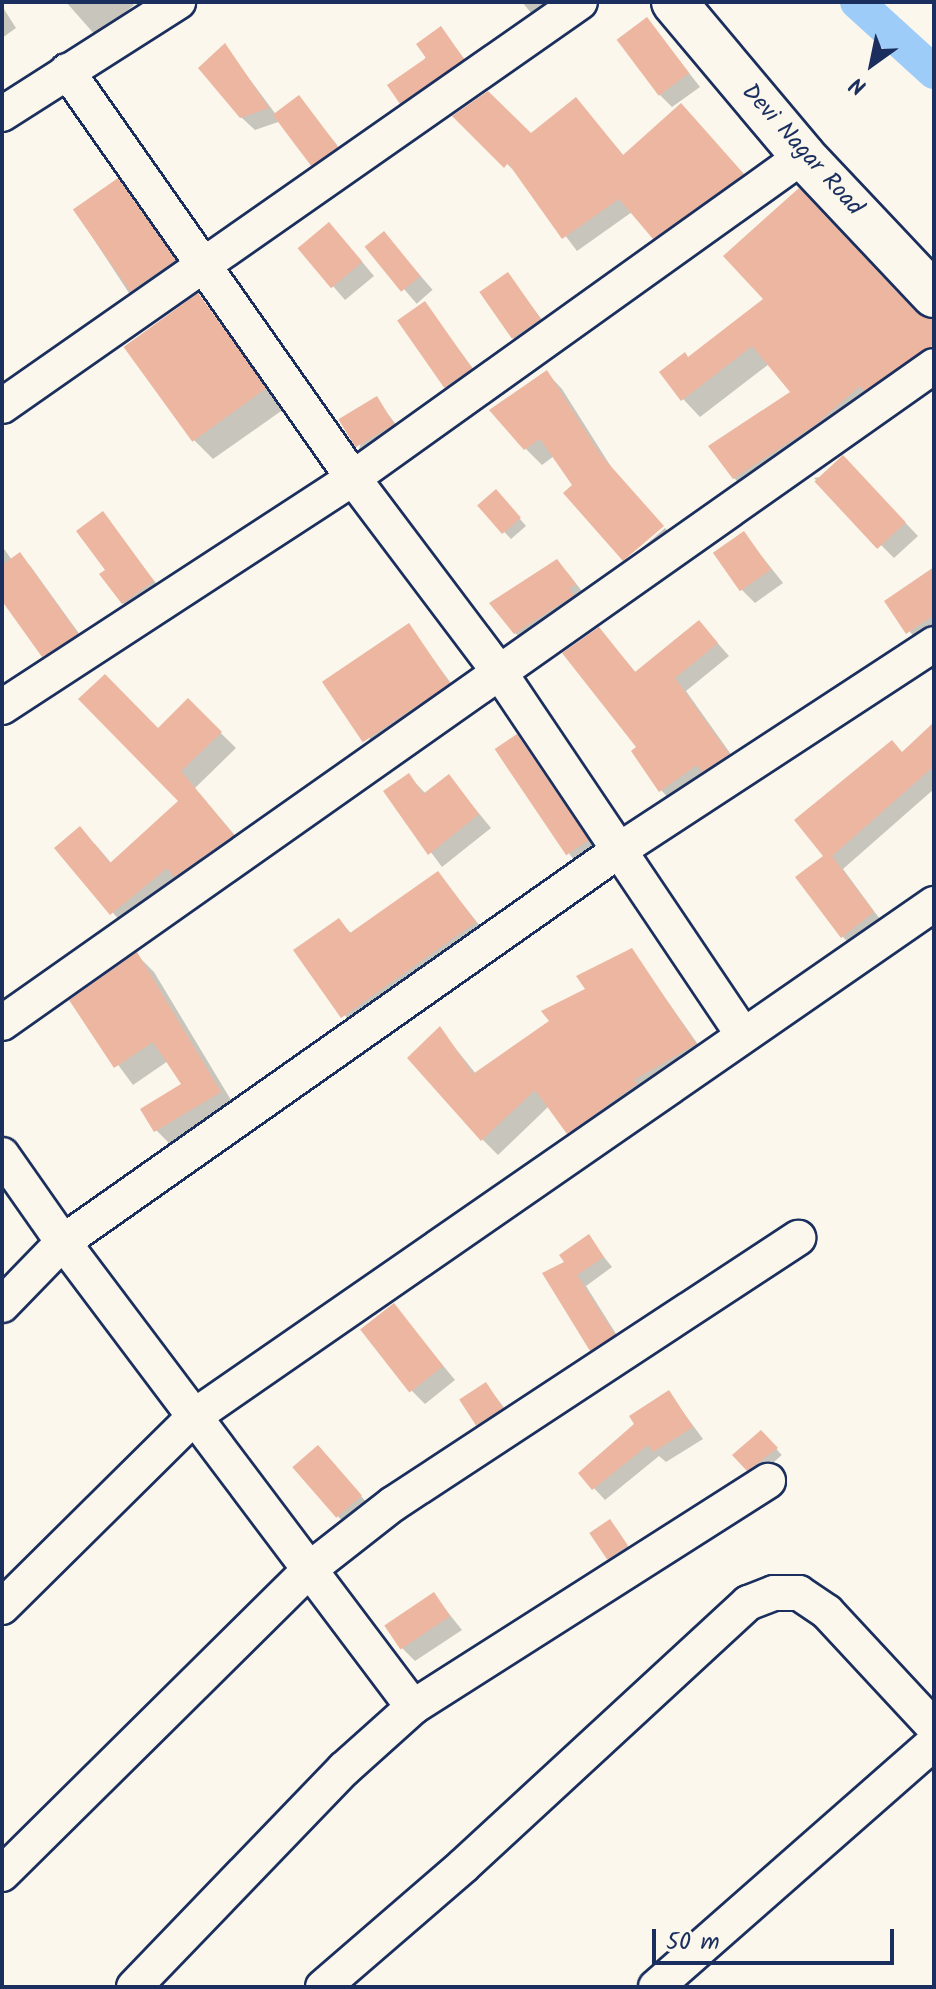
<!DOCTYPE html>
<style>
body{margin:0}
#map{position:relative;width:936px;height:1989px;overflow:hidden;background:#fbf7ec;font-family:Kalam,sans-serif}
div>[style]{position:absolute}
.shadow>*{inset:0;background:#0003;transform-origin:0 0}
.canal>*{height:34px;margin:-17px;padding:0 17px;transform-origin:17px;border-radius:17px;background:#9dccf8}
.building>*{inset:0;background:#edb6a1;transform-origin:0 0}
.roads{filter:drop-shadow(2px 0 #1b2f5e) drop-shadow(-2px 0 #1b2f5e) drop-shadow(0 2px #1b2f5e) drop-shadow(0 -2px #1b2f5e)}
.street>*{height:34px;margin:-17px;padding:0 17px;transform-origin:17px;border-radius:17px;background:#fbf7ec}
.secondary>*{height:44px;margin:-22px;padding:0 22px;transform-origin:22px;border-radius:22px;background:#fbf7ec}
span{translate:-50% -50%;white-space:nowrap;text-align:center;line-height:1.15;-webkit-text-stroke:6px #fbf7ec;paint-order:stroke}
.street-label{font-size:24px;color:#1b2f5e}
.frame{position:absolute;inset:0;border:4px solid #1b2f5e;pointer-events:none}
.north{position:absolute;left:832px;top:24px;width:80px;height:80px;-webkit-text-stroke:6px #fbf7ec;paint-order:stroke;rotate:213deg;font-size:22px;font-weight:700;line-height:32px;text-align:center;color:#1b2f5e}
.north::after{content:'';display:block;margin:auto;width:28px;height:36px;background:#1b2f5e;clip-path:polygon(50% 0,100% 100%,50% 72%,0 100%)}
.scale{position:absolute;left:652px;top:1929px;width:242px;height:36px;box-sizing:border-box;border:4px solid #1b2f5e;border-top:0;padding-left:10px;font-size:24px;line-height:28px;white-space:nowrap;color:#1b2f5e;-webkit-text-stroke:6px #fbf7ec;paint-order:stroke}
</style>
<div id="map">
<div class="shadow">
<div style="clip-path:polygon(66px 2px,131px 2px,134px 5px,96px 36px)"></div>
<div style="clip-path:polygon(522px 2px,568px 2px,542px 26px)"></div>
<div style="clip-path:polygon(2px 6px,16px 28px,2px 38px)"></div>
<div style="clip-path:polygon(647px 19px,700px 87px,672px 107px,659px 94px)"></div>
<div style="clip-path:polygon(441px 29px,473px 70px,412px 113px,401px 102px)"></div>
<div style="clip-path:polygon(225px 46px,277px 116px,299px 98px,337px 145px,314px 161px,281px 121px,255px 130px,241px 117px)"></div>
<div style="clip-path:polygon(576px 99px,624px 156px,694px 119px,755px 188px,667px 251px,632px 212px,577px 251px,521px 177px,455px 116px,531px 136px)"></div>
<div style="clip-path:polygon(118px 181px,193px 280px,148px 312px,129px 293px,74px 209px)"></div>
<div style="left:384px;top:234px;width:74px;height:21px;rotate:49deg"></div>
<div style="clip-path:polygon(342px 238px,374px 276px,345px 300px,301px 249px)"></div>
<div style="clip-path:polygon(507px 274px,552px 333px,526px 352px,513px 338px)"></div>
<div style="clip-path:polygon(198px 296px,284px 409px,213px 459px,194px 440px)"></div>
<div style="clip-path:polygon(766px 299px,934px 320px,934px 342px,924px 352px,934px 347px,934px 374px,752px 495px,734px 478px,793px 392px,769px 364px,700px 417px,683px 399px,689px 359px)"></div>
<div style="clip-path:polygon(425px 304px,483px 382px,458px 400px,445px 387px)"></div>
<div style="clip-path:polygon(547px 373px,562px 389px,615px 473px,575px 485px,554px 456px,542px 465px,526px 449px)"></div>
<div style="clip-path:polygon(376px 398px,406px 438px,372px 462px,359px 449px)"></div>
<div style="clip-path:polygon(856px 471px,918px 536px,894px 558px,814px 478px)"></div>
<div style="clip-path:polygon(502px 498px,526px 526px,511px 539px,480px 506px)"></div>
<div style="clip-path:polygon(103px 514px,165px 595px,136px 616px,123px 603px,108px 570px)"></div>
<div style="left:665px;top:528px;width:20px;height:51px;rotate:49deg"></div>
<div style="clip-path:polygon(744px 534px,783px 583px,755px 603px,742px 590px)"></div>
<div style="clip-path:polygon(2px 546px,12px 560px,20px 555px,31px 567px,88px 646px,56px 668px,2px 598px)"></div>
<div style="clip-path:polygon(934px 570px,934px 637px,921px 646px,887px 602px)"></div>
<div style="clip-path:polygon(567px 572px,585px 595px,526px 643px,515px 633px)"></div>
<div style="clip-path:polygon(699px 622px,729px 656px,686px 691px,740px 767px,673px 803px,661px 790px,639px 748px,599px 629px,637px 674px)"></div>
<div style="clip-path:polygon(409px 626px,461px 697px,382px 753px,369px 740px)"></div>
<div style="clip-path:polygon(188px 701px,236px 748px,195px 788px,248px 851px,127px 929px,57px 848px,95px 844px,112px 864px,181px 802px,158px 731px)"></div>
<div style="clip-path:polygon(934px 725px,934px 789px,843px 869px,885px 926px,855px 949px,842px 936px,825px 856px,903px 754px)"></div>
<div style="left:517px;top:737px;width:143px;height:24px;rotate:55deg"></div>
<div style="clip-path:polygon(409px 776px,426px 794px,449px 777px,491px 828px,442px 867px,386px 792px)"></div>
<div style="clip-path:polygon(438px 873px,488px 936px,356px 1030px,296px 950px,339px 921px,352px 934px)"></div>
<div style="clip-path:polygon(632px 951px,709px 1060px,584px 1148px,549px 1106px,498px 1155px,482px 1139px,440px 1029px,476px 1074px,551px 1021px)"></div>
<div style="clip-path:polygon(137px 955px,154px 972px,237px 1110px,174px 1148px,156px 1130px,184px 1085px,168px 1061px,133px 1085px,71px 1001px)"></div>
<div style="clip-path:polygon(588px 1237px,612px 1267px,586px 1286px,623px 1345px,602px 1359px,592px 1349px,567px 1263px)"></div>
<div style="clip-path:polygon(393px 1305px,455px 1380px,425px 1404px,412px 1391px)"></div>
<div style="clip-path:polygon(486px 1384px,515px 1422px,490px 1438px,477px 1424px)"></div>
<div style="clip-path:polygon(669px 1393px,703px 1439px,666px 1462px,659px 1456px,605px 1500px,580px 1473px)"></div>
<div style="left:761px;top:1432px;width:31px;height:35px;rotate:48deg"></div>
<div style="clip-path:polygon(331px 1461px,373px 1510px,350px 1530px,295px 1467px)"></div>
<div style="clip-path:polygon(616px 1528px,632px 1553px,615px 1565px,608px 1559px)"></div>
<div style="clip-path:polygon(434px 1595px,462px 1630px,415px 1661px,402px 1648px)"></div>
</div>
<div class="canal">
<div style="left:857px;top:2px;width:104px;rotate:42.3deg"></div>
</div>
<div class="building">
<div style="left:647px;top:17px;width:70px;height:38px;rotate:53deg"></div>
<div style="clip-path:polygon(441px 26px,464px 59px,400px 104px,387px 85px,426px 58px,416px 44px)"></div>
<div style="clip-path:polygon(225px 43px,269px 108px,240px 118px,198px 68px)"></div>
<div style="clip-path:polygon(488px 91px,531px 133px,576px 97px,623px 155px,681px 103px,744px 174px,653px 239px,619px 199px,562px 239px,508px 163px,504px 168px,452px 116px)"></div>
<div style="left:299px;top:95px;width:65px;height:33px;rotate:53deg"></div>
<div style="left:118px;top:178px;width:100px;height:55px;rotate:55deg"></div>
<div style="clip-path:polygon(799px 188px,916px 312px,934px 319px,934px 345px,864px 391px,860px 386px,815px 425px,733px 479px,708px 446px,790px 392px,752px 346px,681px 401px,659px 372px,685px 352px,688px 357px,763px 299px,723px 256px)"></div>
<div style="left:329px;top:222px;width:52px;height:41px;rotate:50deg"></div>
<div style="left:384px;top:231px;width:58px;height:25px;rotate:51deg"></div>
<div style="left:508px;top:272px;width:57px;height:35px;rotate:55deg"></div>
<div style="left:198px;top:293px;width:117px;height:92px;rotate:54deg"></div>
<div style="left:425px;top:301px;width:82px;height:34px;rotate:55deg"></div>
<div style="clip-path:polygon(547px 370px,600px 454px,664px 526px,623px 561px,563px 493px,572px 485px,540px 439px,524px 450px,489px 410px)"></div>
<div style="left:377px;top:396px;width:33px;height:45px;rotate:59deg"></div>
<div style="left:843px;top:455px;width:92px;height:39px;rotate:47deg"></div>
<div style="left:496px;top:489px;width:38px;height:25px;rotate:49deg"></div>
<div style="clip-path:polygon(103px 511px,154px 581px,122px 604px,99px 574px,105px 570px,76px 531px)"></div>
<div style="left:744px;top:531px;width:47px;height:38px;rotate:55deg"></div>
<div style="clip-path:polygon(20px 552px,78px 634px,42px 657px,2px 601px,2px 565px)"></div>
<div style="clip-path:polygon(557px 559px,576px 584px,569px 589px,574px 595px,514px 634px,489px 603px)"></div>
<div style="clip-path:polygon(934px 567px,934px 615px,906px 634px,884px 601px)"></div>
<div style="clip-path:polygon(699px 620px,718px 643px,675px 678px,729px 754px,702px 772px,697px 765px,659px 792px,631px 751px,636px 747px,562px 653px,599px 627px,635px 672px)"></div>
<div style="left:409px;top:623px;width:73px;height:105px;rotate:56deg"></div>
<div style="clip-path:polygon(105px 674px,158px 728px,188px 698px,222px 732px,181px 771px,234px 835px,174px 877px,167px 868px,110px 915px,54px 848px,80px 826px,110px 863px,178px 801px,78px 699px)"></div>
<div style="clip-path:polygon(934px 722px,934px 766px,832px 856px,874px 912px,841px 938px,795px 877px,823px 856px,794px 820px,892px 740px,902px 752px)"></div>
<div style="left:517px;top:734px;width:128px;height:27px;rotate:56deg"></div>
<div style="clip-path:polygon(409px 773px,423px 794px,449px 774px,479px 814px,428px 855px,383px 791px)"></div>
<div style="clip-path:polygon(438px 871px,476px 922px,341px 1018px,293px 950px,339px 918px,350px 933px)"></div>
<div style="clip-path:polygon(632px 948px,696px 1044px,634px 1080px,637px 1084px,567px 1134px,535px 1090px,481px 1141px,407px 1058px,440px 1026px,473px 1074px,549px 1021px,541px 1011px,585px 989px,576px 976px)"></div>
<div style="clip-path:polygon(137px 952px,221px 1092px,154px 1132px,140px 1109px,181px 1084px,153px 1042px,114px 1068px,69px 1000px)"></div>
<div style="clip-path:polygon(589px 1234px,604px 1257px,577px 1275px,615px 1335px,590px 1351px,542px 1273px,564px 1262px,559px 1255px)"></div>
<div style="left:394px;top:1303px;width:80px;height:43px;rotate:52deg"></div>
<div style="left:486px;top:1382px;width:31px;height:32px;rotate:57deg"></div>
<div style="clip-path:polygon(669px 1390px,693px 1427px,653px 1452px,648px 1445px,592px 1490px,578px 1473px,634px 1424px,629px 1416px)"></div>
<div style="clip-path:polygon(761px 1430px,778px 1448px,747px 1471px,732px 1455px)"></div>
<div style="left:318px;top:1445px;width:67px;height:34px;rotate:49deg"></div>
<div style="left:610px;top:1519px;width:32px;height:25px;rotate:56deg"></div>
<div style="left:434px;top:1592px;width:29px;height:60px;rotate:56deg"></div>
</div>
<div class="roads">
<div class="street">
<div style="left:67px;top:71px;width:497px;rotate:54.9deg"></div>
<div style="left:353px;top:478px;width:244px;rotate:53deg"></div>
<div style="left:500px;top:673px;width:435px;rotate:56.1deg"></div>
<div style="left:2px;top:114px;width:209px;rotate:-32.5deg"></div>
<div style="left:2px;top:406px;width:705px;rotate:-34.95deg"></div>
<div style="left:2px;top:707px;width:419px;rotate:-33.1deg"></div>
<div style="left:353px;top:478px;width:553px;rotate:-35.59deg"></div>
<div style="left:2px;top:1023px;width:1140px;rotate:-35.18deg"></div>
<div style="left:2px;top:1155px;width:106px;rotate:55deg"></div>
<div style="left:63px;top:1242px;width:683px;rotate:-35.16deg"></div>
<div style="left:621px;top:849px;width:374px;rotate:-33.2deg"></div>
<div style="left:2px;top:1305px;width:88px;rotate:-45.9deg"></div>
<div style="left:63px;top:1242px;width:582px;rotate:53.03deg"></div>
<div style="left:2px;top:1607px;width:273px;rotate:-44.7deg"></div>
<div style="left:196px;top:1415px;width:898px;rotate:-34.7deg"></div>
<div style="left:2px;top:1874px;width:435px;rotate:-44.7deg"></div>
<div style="left:311px;top:1568px;width:104px;rotate:-38deg"></div>
<div style="left:393px;top:1504px;width:485px;rotate:-33.3deg"></div>
<div style="left:134px;top:1987px;width:303px;rotate:-46.1deg"></div>
<div style="left:344px;top:1769px;width:93px;rotate:-41.9deg"></div>
<div style="left:413px;top:1707px;width:421px;rotate:-32.5deg"></div>
<div style="left:323px;top:1987px;width:185px;rotate:-40.8deg"></div>
<div style="left:463px;top:1866px;width:388px;rotate:-42.7deg"></div>
<div style="left:748px;top:1603px;width:28px;rotate:-21deg"></div>
<div style="left:774px;top:1593px;width:25px"></div>
<div style="left:799px;top:1593px;width:34px;rotate:34deg"></div>
<div style="left:827px;top:1612px;width:157px;rotate:47.1deg"></div>
<div style="left:656px;top:1987px;width:370px;rotate:-41.3deg"></div>
</div>
<div class="secondary">
<div style="left:674px;top:2px;width:201px;rotate:50deg"></div>
<div style="left:803px;top:156px;width:191px;rotate:46.7deg"></div>
</div>
</div>
<div class="street-label">
<span style="left:802px;top:150px;rotate:48deg">Devi Nagar Road</span>
</div>
<div class="frame"></div>
<div class="north">N</div>
<div class="scale">50 m</div>
</div>
